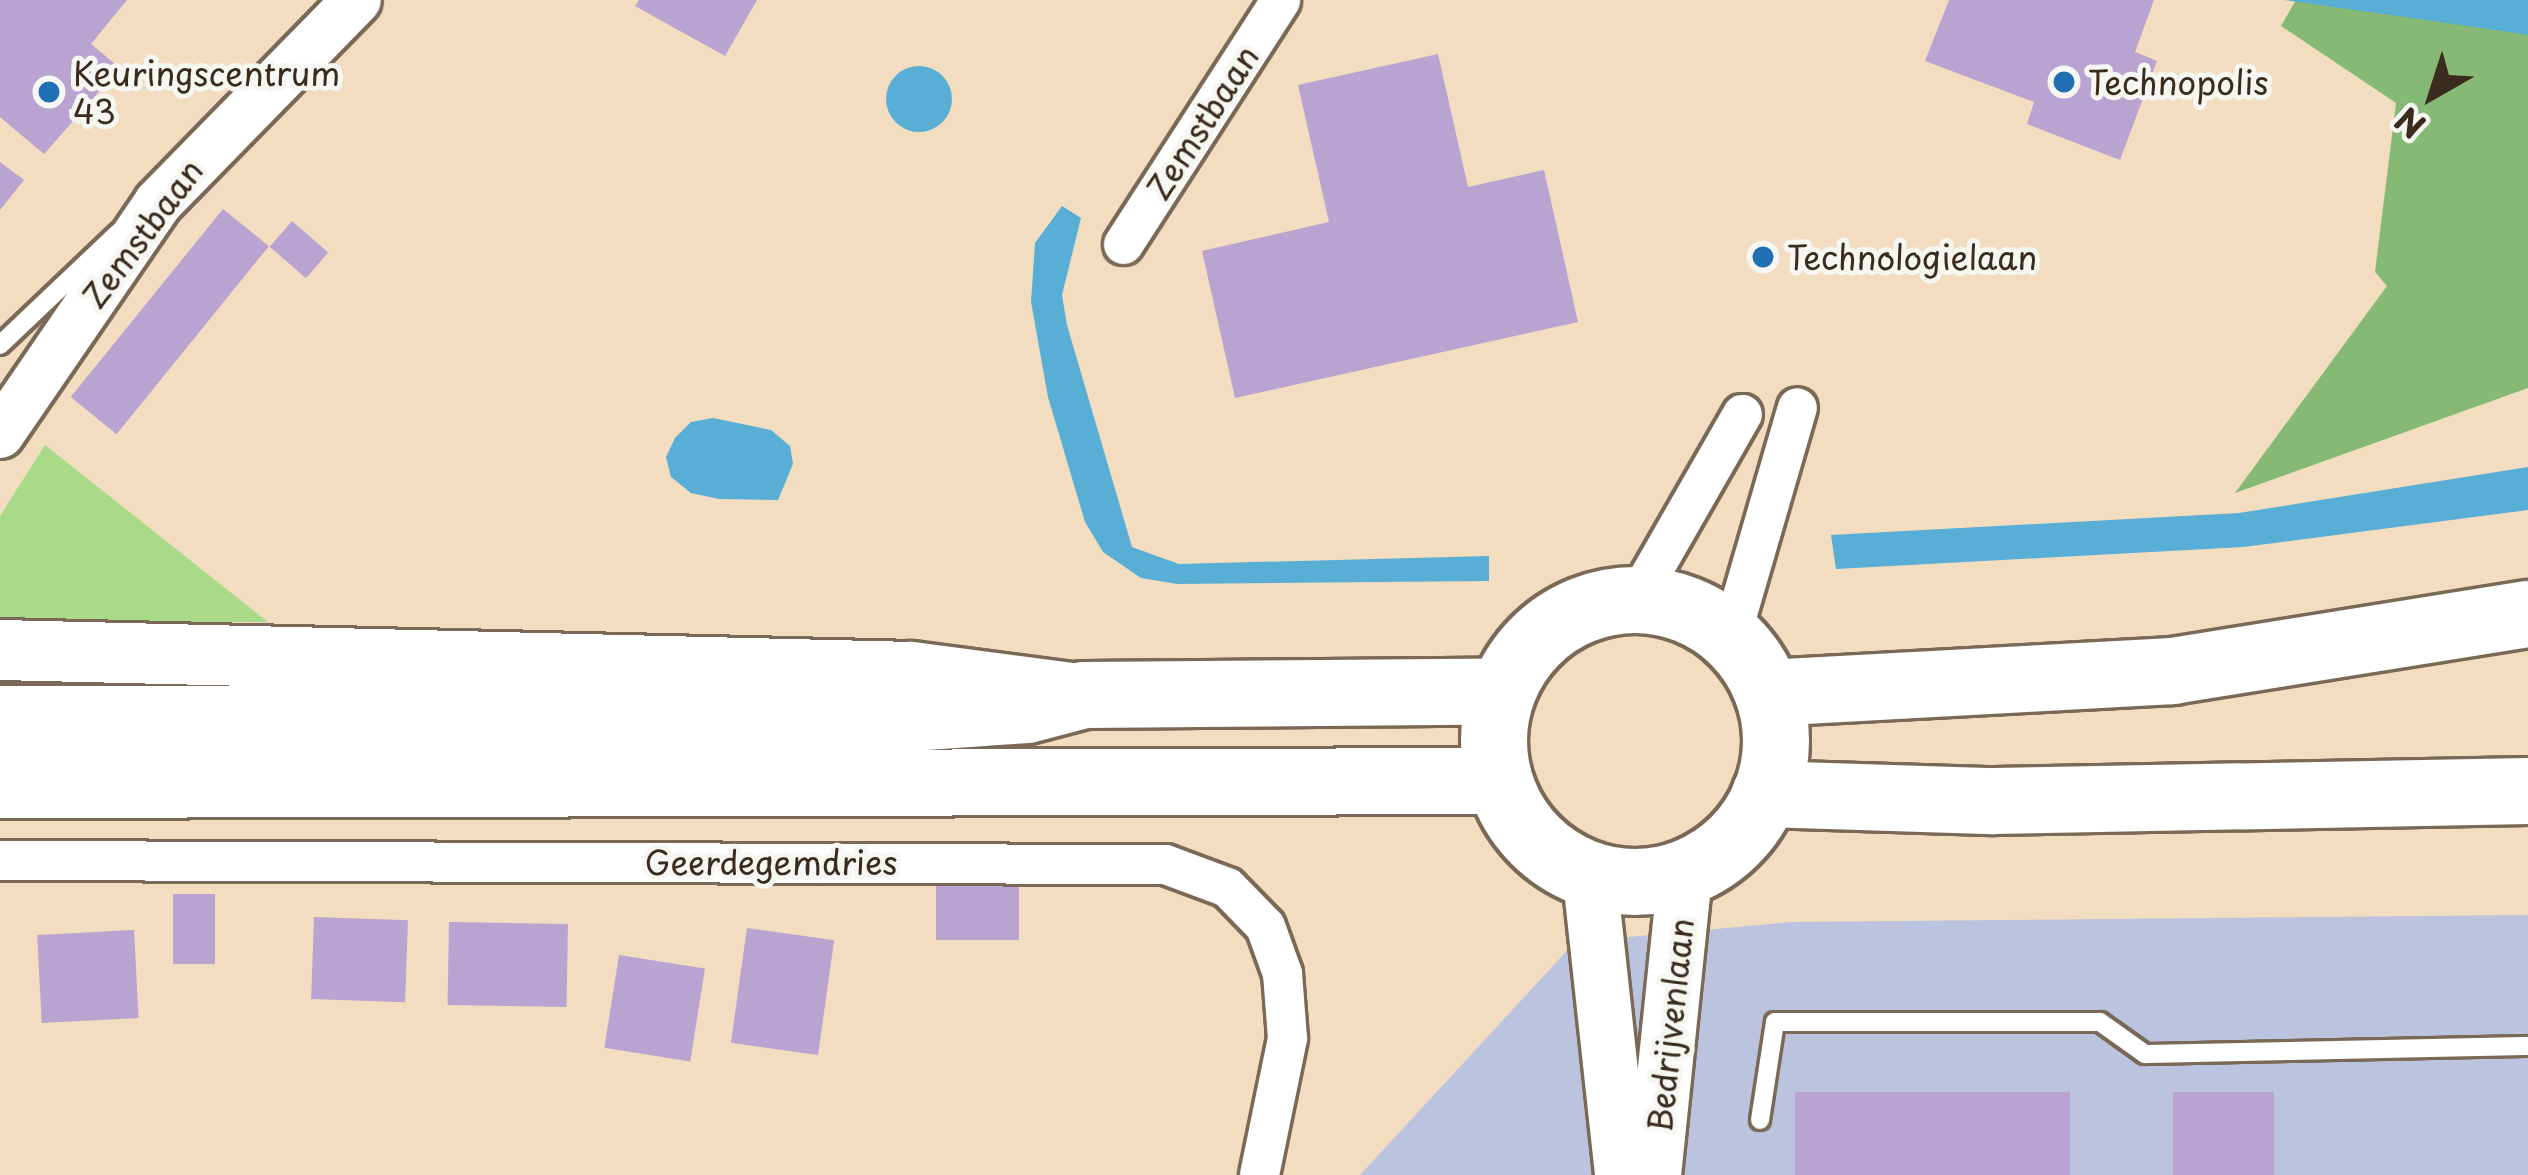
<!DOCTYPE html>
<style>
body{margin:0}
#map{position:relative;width:2528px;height:1175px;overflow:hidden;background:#f2ddc0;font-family:"Playpen Sans",sans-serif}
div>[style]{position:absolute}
.industrial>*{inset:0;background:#bcc3de}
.green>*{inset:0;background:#a9da88}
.forest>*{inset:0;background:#86ba74}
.water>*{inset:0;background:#59aed5}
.round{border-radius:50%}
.building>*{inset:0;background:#b9a3d0;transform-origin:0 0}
.roads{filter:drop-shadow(3px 0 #7b6957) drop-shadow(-3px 0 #7b6957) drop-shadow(0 3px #7b6957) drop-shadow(0 -3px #7b6957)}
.service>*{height:18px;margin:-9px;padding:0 9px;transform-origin:9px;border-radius:9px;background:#fff}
.minor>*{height:39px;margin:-19.5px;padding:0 19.5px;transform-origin:19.5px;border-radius:19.5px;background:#fff}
.tertiary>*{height:48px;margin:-24px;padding:0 24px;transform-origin:24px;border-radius:24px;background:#fff}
.secondary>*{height:54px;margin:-27px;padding:0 27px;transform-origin:27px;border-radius:27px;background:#fff}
.primary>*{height:60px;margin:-30px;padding:0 30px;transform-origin:30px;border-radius:30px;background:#fff}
.trunk>*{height:66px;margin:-33px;padding:0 33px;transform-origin:33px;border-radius:33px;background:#fff}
.trunk>.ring{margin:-33px;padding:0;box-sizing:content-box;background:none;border:66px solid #fff;border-radius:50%}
.motorway>*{height:66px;margin:-33px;padding:0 33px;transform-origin:33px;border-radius:33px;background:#fff}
.dots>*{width:33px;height:33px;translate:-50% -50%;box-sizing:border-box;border:6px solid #f6f6f2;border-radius:50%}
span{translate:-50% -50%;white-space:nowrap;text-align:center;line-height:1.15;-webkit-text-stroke:10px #f6f6f2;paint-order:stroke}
.poi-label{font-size:33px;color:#3b2a1e}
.left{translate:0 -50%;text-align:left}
.street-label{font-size:33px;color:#3b2a1e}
.north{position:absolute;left:2372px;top:36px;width:120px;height:120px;-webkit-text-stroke:9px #f6f6f2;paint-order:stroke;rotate:219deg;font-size:33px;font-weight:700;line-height:48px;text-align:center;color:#3b2a1e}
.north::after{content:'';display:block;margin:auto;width:42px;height:54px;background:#3b2a1e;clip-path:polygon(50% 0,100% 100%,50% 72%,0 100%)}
</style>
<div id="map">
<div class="industrial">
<div style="clip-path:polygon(2528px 915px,2528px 1175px,1360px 1175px,1575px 942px,1792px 922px)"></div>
</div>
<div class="green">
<div style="clip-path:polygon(45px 445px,268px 622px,0 623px,0 516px)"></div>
</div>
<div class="forest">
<div style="clip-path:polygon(2296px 0,2528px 0,2528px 388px,2235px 493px,2387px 286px,2375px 272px,2396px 103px,2281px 26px)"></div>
</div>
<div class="water">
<div style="clip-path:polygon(2284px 0,2528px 0,2528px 35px,2461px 25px)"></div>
<div class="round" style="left:886px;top:66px;width:66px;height:66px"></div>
<div style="clip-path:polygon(1062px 206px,1081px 218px,1062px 295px,1067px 325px,1132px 547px,1179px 564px,1489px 556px,1489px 581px,1177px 584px,1141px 578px,1103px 552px,1085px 522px,1048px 397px,1031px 302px,1035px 243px)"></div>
<div style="clip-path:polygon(713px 418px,771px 430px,790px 446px,793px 464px,778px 500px,719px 499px,691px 493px,671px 477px,666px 457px,675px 438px,691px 422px)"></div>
<div style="clip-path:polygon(2528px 467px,2528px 510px,2243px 547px,1836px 569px,1831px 535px,2239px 513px)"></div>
</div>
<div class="building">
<div style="clip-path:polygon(0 0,127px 0,91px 44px,120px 68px,44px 154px,0 117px)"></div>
<div style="clip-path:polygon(639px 0,757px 0,725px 56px,635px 6px)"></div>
<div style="clip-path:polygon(1949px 0,2154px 0,2135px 52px,2157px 61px,2120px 160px,2027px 124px,2034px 102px,1925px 61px)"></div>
<div style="clip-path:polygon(1438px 54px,1468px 187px,1544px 170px,1578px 322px,1235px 398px,1202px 251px,1329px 222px,1298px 85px)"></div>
<div style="clip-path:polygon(0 162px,24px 180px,0 210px)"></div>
<div style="left:223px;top:209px;width:59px;height:242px;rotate:39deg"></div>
<div style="left:292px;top:221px;width:48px;height:34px;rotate:41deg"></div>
<div style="left:1019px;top:882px;width:58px;height:83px;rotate:90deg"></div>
<div style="left:173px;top:894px;width:42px;height:70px"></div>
<div style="left:314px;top:917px;width:94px;height:82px;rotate:2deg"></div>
<div style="left:449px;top:922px;width:119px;height:83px;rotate:1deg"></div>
<div style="left:747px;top:928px;width:88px;height:116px;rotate:8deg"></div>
<div style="left:134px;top:930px;width:88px;height:97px;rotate:87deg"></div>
<div style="left:619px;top:955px;width:87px;height:94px;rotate:9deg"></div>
<div style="left:1795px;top:1092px;width:275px;height:83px"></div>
<div style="left:2173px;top:1092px;width:101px;height:83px"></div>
</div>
<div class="roads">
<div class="service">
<div style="left:0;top:345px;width:163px;rotate:-43.5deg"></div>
<div style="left:1760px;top:1120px;width:99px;rotate:-81.3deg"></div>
<div style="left:1775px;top:1022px;width:325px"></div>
<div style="left:2100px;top:1022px;width:55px;rotate:35.4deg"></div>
<div style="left:2145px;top:1054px;width:383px;rotate:-1.2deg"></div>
</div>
<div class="minor">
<div style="left:1123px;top:244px;width:290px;rotate:-57.2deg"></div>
<div style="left:1637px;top:597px;width:211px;rotate:-60.2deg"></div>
<div style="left:1731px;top:634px;width:236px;rotate:-73.8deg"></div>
<div style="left:0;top:860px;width:1165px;rotate:0.2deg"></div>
<div style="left:1165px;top:864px;width:66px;rotate:20.4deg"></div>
<div style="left:1227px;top:887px;width:54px;rotate:45.7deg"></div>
<div style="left:1265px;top:926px;width:50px;rotate:70.1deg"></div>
<div style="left:1282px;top:973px;width:65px;rotate:85.6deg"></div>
<div style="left:1287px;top:1038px;width:140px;rotate:101.6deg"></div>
</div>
<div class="tertiary">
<div style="left:0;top:434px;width:280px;rotate:-55.6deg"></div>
<div style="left:158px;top:203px;width:284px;rotate:-45.6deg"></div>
</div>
<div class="secondary">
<div style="left:1590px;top:879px;width:298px;rotate:83.8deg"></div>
<div style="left:1654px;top:1175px;width:302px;rotate:-84.1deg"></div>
</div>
<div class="primary">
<div style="left:0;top:650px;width:911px;rotate:1.38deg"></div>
<div style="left:911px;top:672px;width:168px;rotate:7.5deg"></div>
</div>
<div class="trunk">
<div class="ring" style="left:1494px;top:600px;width:216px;height:216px"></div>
<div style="left:0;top:719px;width:895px"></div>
<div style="left:895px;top:719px;width:132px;rotate:-3.9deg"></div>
<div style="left:1027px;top:710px;width:59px;rotate:-14.7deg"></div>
<div style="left:1084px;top:695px;width:417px;rotate:-0.5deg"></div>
<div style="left:0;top:785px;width:1499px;rotate:-0.15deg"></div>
</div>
<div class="motorway">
<div style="left:1768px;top:693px;width:405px;rotate:-3.1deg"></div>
<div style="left:2172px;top:671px;width:361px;rotate:-9.1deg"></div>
<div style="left:1765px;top:794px;width:229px;rotate:1.8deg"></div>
<div style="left:1994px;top:801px;width:534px;rotate:-1.07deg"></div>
</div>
</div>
<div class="dots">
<div style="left:2064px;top:82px;background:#1f6fb2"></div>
<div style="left:49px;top:92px;background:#1f6fb2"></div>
<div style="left:1763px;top:257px;background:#1f6fb2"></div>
</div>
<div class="poi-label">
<span class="left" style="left:73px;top:92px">Keuringscentrum<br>43</span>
<span class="left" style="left:2088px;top:82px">Technopolis</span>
<span class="left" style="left:1787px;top:257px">Technologielaan</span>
</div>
<div class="street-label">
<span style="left:1202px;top:122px;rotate:-57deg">Zemstbaan</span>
<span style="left:142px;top:233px;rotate:-53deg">Zemstbaan</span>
<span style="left:771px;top:862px">Geerdegemdries</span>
<span style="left:1670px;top:1025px;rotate:-84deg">Bedrijvenlaan</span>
</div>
<div class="north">N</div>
</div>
